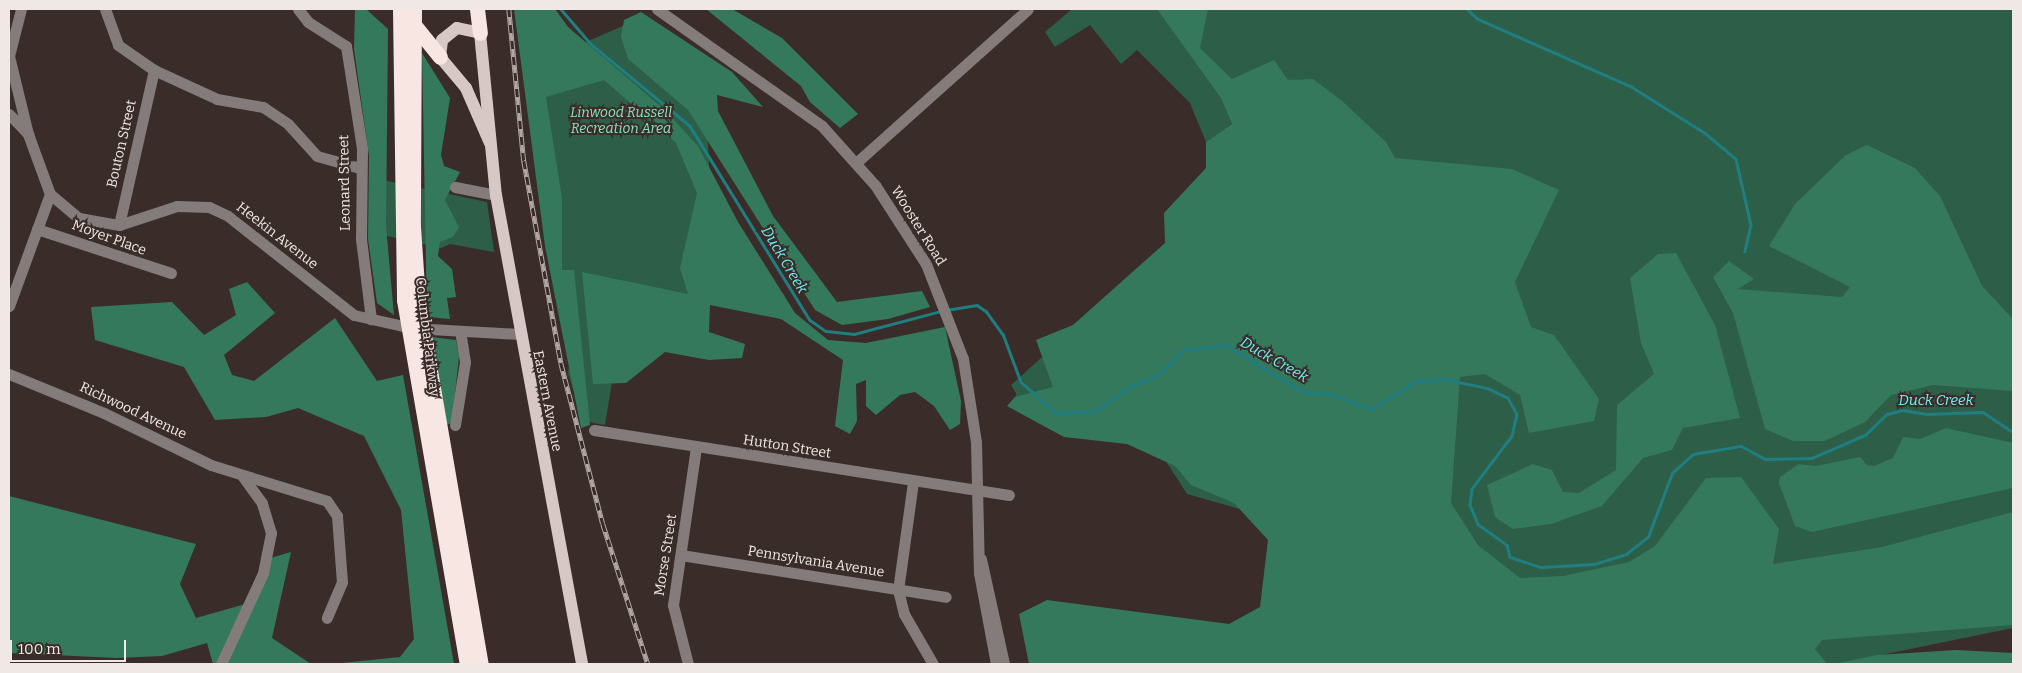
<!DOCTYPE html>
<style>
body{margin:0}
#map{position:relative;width:2022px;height:673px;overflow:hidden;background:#3a2d29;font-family:Bitter,serif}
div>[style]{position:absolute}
.green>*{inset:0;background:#2c5e48}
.forest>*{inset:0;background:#35795c}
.stream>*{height:2.5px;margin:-1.25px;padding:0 1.25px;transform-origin:1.25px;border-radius:1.25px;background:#207e81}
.minor>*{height:11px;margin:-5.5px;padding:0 5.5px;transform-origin:5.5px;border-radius:5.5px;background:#837c7b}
.major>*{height:12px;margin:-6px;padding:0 6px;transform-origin:6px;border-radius:6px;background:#d7c8c6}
.highway>*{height:15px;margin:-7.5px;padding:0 7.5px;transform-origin:7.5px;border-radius:7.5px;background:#f8e6e3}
.rail>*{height:4.5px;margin-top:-2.25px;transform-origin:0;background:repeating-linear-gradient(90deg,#3a2d29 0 8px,#b1a7a3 0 16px);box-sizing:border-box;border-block:1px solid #b1a7a3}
span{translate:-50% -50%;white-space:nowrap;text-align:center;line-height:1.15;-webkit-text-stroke:4px #3a2d29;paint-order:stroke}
.park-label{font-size:14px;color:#83e6b9;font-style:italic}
.street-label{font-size:14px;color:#f0e8e4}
.water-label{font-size:15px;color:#6dedf1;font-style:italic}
.frame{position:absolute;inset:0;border:10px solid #f0e8e4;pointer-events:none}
.scale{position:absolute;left:10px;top:640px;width:116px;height:22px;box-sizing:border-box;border:2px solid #f0e8e4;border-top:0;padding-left:6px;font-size:15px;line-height:18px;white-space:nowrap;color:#f0e8e4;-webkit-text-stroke:4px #3a2d29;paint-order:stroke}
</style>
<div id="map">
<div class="green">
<div style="clip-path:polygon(1072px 9px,2013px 9px,2013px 628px,1837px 664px,1280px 664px,1289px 523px,1187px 494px,1148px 433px,1015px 404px,1016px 393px,1011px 385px,1267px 155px,1225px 107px,1232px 124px,1206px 142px,1190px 103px,1137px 50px,1121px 64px,1090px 25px,1055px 47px,1045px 32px)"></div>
<div style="clip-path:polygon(634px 21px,704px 72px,710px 181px,694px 344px,619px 339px,605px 425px,583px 421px,568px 373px,573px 337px,525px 41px,545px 60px)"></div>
<div style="clip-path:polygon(373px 178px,487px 202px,494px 252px,450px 244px,441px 248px,369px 232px)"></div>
</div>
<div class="forest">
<div style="clip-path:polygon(355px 9px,366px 9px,388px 29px,386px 226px,394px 315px,377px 303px,368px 239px,369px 156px,354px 49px)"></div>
<div style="clip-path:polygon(514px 9px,555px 9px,568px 27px,665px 110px,698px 146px,738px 222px,795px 313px,828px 340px,866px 343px,945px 327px,961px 401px,960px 424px,950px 430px,934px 406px,915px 392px,900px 395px,876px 415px,866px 406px,866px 380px,856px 384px,857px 421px,850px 434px,835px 426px,843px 360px,781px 319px,710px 305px,709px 332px,745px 344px,742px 358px,709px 360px,665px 352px,626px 383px,593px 384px,582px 272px,688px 294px,680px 268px,697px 193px,676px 143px,604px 80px,546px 97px,562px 198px,562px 270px,574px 270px,590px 425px,581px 428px,545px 246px)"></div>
<div style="clip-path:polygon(706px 9px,732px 9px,782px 38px,858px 114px,840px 128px,810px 102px,801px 86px)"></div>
<div style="clip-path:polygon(1157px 9px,1208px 9px,1200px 48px,1232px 79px,1274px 60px,1288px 80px,1313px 79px,1341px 100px,1386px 142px,1395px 158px,1512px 169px,1559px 190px,1515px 282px,1531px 327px,1554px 335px,1599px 399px,1594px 421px,1529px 433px,1520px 395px,1485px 374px,1460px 377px,1451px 503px,1478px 545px,1520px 578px,1563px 576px,1629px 562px,1655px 546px,1706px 478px,1741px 477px,1779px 529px,1773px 564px,1882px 547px,2013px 512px,2013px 625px,1822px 640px,1815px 649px,1827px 664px,1029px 664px,1019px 614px,1047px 600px,1229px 624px,1260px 607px,1268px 540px,1234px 503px,1191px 485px,1175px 466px,1127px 444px,1064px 437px,1007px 406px,1015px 397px,1053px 387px,1036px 340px,1073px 325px,1165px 243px,1164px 213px,1206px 168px,1206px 142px,1232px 124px,1221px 98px)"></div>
<div style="clip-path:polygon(641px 12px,732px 72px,763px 107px,717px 95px,718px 111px,773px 216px,837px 302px,922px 291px,930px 307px,888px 319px,842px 325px,815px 310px,688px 110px,628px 59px,621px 37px,624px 20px)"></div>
<div style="clip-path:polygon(422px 53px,450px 98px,441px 155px,444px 166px,460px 172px,445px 200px,459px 227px,453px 237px,440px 242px,438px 256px,452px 269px,456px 297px,447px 298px,450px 319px,427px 317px)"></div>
<div style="clip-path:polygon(1867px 145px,1915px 168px,1940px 196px,1982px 286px,2013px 319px,2013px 391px,1933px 385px,1891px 395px,1865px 422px,1825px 441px,1793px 441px,1765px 429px,1733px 313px,1713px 277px,1729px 261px,1754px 279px,1738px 289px,1842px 297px,1850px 287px,1769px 246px,1795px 204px,1846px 155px)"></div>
<div style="clip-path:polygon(1676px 253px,1715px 325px,1740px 418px,1683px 428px,1672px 450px,1643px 458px,1602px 506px,1551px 524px,1513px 529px,1495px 517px,1487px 485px,1533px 464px,1552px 470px,1563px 492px,1579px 493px,1616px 470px,1617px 405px,1654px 374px,1641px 343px,1630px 278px,1658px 254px)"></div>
<div style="clip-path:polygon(247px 282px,275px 313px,224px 355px,232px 375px,254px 381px,335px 318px,377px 381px,403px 375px,454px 664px,332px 664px,400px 657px,414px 639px,401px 510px,364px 436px,298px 408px,266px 417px,215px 420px,184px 367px,95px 340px,91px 307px,172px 302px,204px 335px,236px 315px,229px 289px)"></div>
<div style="clip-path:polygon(431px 337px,456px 340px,459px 356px,452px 423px,445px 425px)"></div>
<div style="clip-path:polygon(1946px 428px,2013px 443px,2013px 488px,1812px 532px,1795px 526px,1779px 483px,1780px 477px,1799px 464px,1816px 466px,1860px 457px,1867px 465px,1874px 466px,1893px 458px,1903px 437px,1920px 439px)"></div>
<div style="clip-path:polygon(9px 496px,196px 544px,180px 584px,196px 618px,249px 603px,267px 559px,291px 552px,272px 638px,311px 664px,213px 664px,207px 643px,162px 656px,117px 658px,9px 653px)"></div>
<div style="clip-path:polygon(1956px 650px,2013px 653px,2013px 664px,1834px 664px,1877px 655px)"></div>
</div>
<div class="stream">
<div style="left:561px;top:9px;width:46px;rotate:49.4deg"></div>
<div style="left:591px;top:44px;width:129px;rotate:39.6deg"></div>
<div style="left:690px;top:126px;width:228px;rotate:58.3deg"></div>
<div style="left:810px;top:320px;width:19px;rotate:35deg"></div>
<div style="left:826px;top:331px;width:28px;rotate:6deg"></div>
<div style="left:854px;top:334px;width:90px;rotate:-14.8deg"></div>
<div style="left:1467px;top:9px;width:15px;rotate:42deg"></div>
<div style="left:1478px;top:19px;width:168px;rotate:23.8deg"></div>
<div style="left:1632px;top:87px;width:86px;rotate:32.2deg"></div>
<div style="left:1705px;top:133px;width:40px;rotate:40deg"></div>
<div style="left:1736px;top:159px;width:68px;rotate:77.2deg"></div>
<div style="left:1751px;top:225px;width:27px;rotate:103deg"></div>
<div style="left:946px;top:310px;width:31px;rotate:-9deg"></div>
<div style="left:977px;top:305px;width:11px;rotate:34deg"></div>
<div style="left:986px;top:311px;width:29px;rotate:54deg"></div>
<div style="left:1003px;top:334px;width:51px;rotate:69.4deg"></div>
<div style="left:1021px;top:382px;width:47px;rotate:41.5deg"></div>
<div style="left:1056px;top:413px;width:40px;rotate:-2.9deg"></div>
<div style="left:1096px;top:411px;width:41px;rotate:-36deg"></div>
<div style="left:1129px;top:387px;width:31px;rotate:-22deg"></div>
<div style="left:1158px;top:375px;width:36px;rotate:-44deg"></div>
<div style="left:1184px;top:350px;width:42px;rotate:-6.8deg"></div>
<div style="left:1226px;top:345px;width:90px;rotate:31.4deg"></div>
<div style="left:1303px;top:392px;width:28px;rotate:4deg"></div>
<div style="left:1331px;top:394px;width:44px;rotate:20.1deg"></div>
<div style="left:1372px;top:409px;width:52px;rotate:-32.5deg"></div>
<div style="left:1416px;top:381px;width:28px;rotate:-4deg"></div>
<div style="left:1444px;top:379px;width:44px;rotate:11.8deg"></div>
<div style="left:1487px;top:388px;width:23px;rotate:25deg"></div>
<div style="left:1508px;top:398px;width:18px;rotate:61deg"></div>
<div style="left:1517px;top:414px;width:23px;rotate:103deg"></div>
<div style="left:1512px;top:436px;width:66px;rotate:127deg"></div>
<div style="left:1472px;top:489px;width:16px;rotate:97deg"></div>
<div style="left:1470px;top:505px;width:21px;rotate:67deg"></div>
<div style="left:1478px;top:524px;width:36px;rotate:36deg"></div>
<div style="left:1507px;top:545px;width:12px;rotate:76deg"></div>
<div style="left:1510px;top:557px;width:33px;rotate:18deg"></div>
<div style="left:1541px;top:567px;width:53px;rotate:-3.2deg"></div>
<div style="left:1594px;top:564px;width:34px;rotate:-17deg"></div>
<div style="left:1626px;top:554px;width:28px;rotate:-38deg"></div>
<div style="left:1648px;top:537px;width:68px;rotate:-69.4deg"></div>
<div style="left:1672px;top:473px;width:28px;rotate:-42deg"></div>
<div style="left:1693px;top:454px;width:49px;rotate:-9.5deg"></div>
<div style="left:1741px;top:446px;width:27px;rotate:28deg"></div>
<div style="left:1765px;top:459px;width:47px;rotate:-1.2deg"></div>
<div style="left:1812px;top:458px;width:58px;rotate:-23.5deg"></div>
<div style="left:1865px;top:435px;width:30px;rotate:-44deg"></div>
<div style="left:1887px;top:414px;width:16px;rotate:-14deg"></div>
<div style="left:1903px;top:410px;width:23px;rotate:10deg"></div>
<div style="left:1926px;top:414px;width:57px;rotate:-2deg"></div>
<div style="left:1983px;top:412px;width:36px;rotate:34deg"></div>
</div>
<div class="minor">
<div style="left:21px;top:9px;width:49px;rotate:104.3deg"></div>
<div style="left:9px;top:56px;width:80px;rotate:76.3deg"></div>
<div style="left:105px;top:9px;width:38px;rotate:70deg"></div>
<div style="left:118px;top:45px;width:44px;rotate:34.8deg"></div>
<div style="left:154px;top:70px;width:69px;rotate:24.7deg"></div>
<div style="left:217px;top:99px;width:47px;rotate:9.9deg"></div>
<div style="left:263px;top:107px;width:30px;rotate:34deg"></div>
<div style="left:288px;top:124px;width:43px;rotate:47.8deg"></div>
<div style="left:317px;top:156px;width:45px;rotate:15.6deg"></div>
<div style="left:298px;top:9px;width:16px;rotate:52deg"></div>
<div style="left:308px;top:22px;width:45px;rotate:32.3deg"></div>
<div style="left:346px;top:46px;width:103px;rotate:81.1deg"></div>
<div style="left:362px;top:148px;width:91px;rotate:90.6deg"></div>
<div style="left:361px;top:239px;width:81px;rotate:82.9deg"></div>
<div style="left:657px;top:9px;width:202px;rotate:35.3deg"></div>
<div style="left:822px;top:126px;width:79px;rotate:48.1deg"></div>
<div style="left:875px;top:185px;width:94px;rotate:57.2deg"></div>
<div style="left:926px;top:264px;width:102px;rotate:68.7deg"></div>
<div style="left:963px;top:359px;width:84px;rotate:81.1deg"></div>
<div style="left:976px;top:442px;width:131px;rotate:88.7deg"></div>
<div style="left:979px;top:573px;width:93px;rotate:79.4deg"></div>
<div style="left:9px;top:114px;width:28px;rotate:46deg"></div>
<div style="left:28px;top:134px;width:64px;rotate:69.9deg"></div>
<div style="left:50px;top:194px;width:38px;rotate:40deg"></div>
<div style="left:79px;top:218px;width:41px;rotate:9.9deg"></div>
<div style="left:119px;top:225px;width:61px;rotate:-18.1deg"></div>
<div style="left:177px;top:206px;width:32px;rotate:2deg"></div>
<div style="left:209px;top:207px;width:21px;rotate:25deg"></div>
<div style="left:228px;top:216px;width:160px;rotate:38.2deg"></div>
<div style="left:354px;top:315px;width:59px;rotate:12.6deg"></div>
<div style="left:412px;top:328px;width:107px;rotate:3.2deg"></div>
<div style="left:857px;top:162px;width:229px;rotate:-41.8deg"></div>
<div style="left:455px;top:187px;width:42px;rotate:11deg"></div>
<div style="left:119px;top:225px;width:159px;rotate:-77.3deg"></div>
<div style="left:37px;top:229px;width:141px;rotate:18.2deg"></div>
<div style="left:9px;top:306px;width:119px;rotate:-69.9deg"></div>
<div style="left:9px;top:374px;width:103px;rotate:22.3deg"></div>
<div style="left:104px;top:413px;width:119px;rotate:25.9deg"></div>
<div style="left:211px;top:465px;width:121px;rotate:17.2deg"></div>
<div style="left:327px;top:501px;width:18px;rotate:56deg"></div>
<div style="left:337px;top:516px;width:66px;rotate:85.7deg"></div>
<div style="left:342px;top:582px;width:39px;rotate:113deg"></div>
<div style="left:455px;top:425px;width:64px;rotate:-81deg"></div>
<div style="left:465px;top:362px;width:30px;rotate:-99deg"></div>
<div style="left:594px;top:430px;width:420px;rotate:8.9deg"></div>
<div style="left:913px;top:482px;width:109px;rotate:97.9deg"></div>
<div style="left:898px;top:590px;width:25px;rotate:76deg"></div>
<div style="left:904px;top:614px;width:58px;rotate:59.9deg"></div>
<div style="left:681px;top:555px;width:268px;rotate:9deg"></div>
<div style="left:981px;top:559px;width:107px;rotate:77.6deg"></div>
<div style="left:221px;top:664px;width:100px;rotate:-65.2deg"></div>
<div style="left:263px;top:573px;width:41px;rotate:-78.7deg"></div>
<div style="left:271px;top:533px;width:31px;rotate:-107deg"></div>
<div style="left:262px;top:503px;width:32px;rotate:-126deg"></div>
<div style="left:688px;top:664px;width:61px;rotate:-104.3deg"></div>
<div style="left:673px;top:605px;width:159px;rotate:-81.7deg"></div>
</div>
<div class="major">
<div style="left:490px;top:143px;width:60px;rotate:-113.6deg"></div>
<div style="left:466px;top:88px;width:40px;rotate:-130deg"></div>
<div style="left:440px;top:57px;width:17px;rotate:-83deg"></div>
<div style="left:442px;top:40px;width:19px;rotate:-39deg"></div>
<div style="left:457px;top:28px;width:24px;rotate:12deg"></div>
<div style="left:480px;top:33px;width:163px;rotate:84.4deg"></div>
<div style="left:496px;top:195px;width:477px;rotate:79.6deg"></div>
</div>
<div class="highway">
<div style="left:400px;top:9px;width:291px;rotate:89.2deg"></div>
<div style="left:404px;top:300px;width:369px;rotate:80.2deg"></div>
<div style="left:414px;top:9px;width:218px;rotate:90.3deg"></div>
<div style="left:413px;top:227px;width:74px;rotate:86.1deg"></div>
<div style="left:418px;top:301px;width:368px;rotate:80.2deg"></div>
<div style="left:477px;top:9px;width:24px;rotate:83deg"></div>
<div style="left:411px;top:21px;width:46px;rotate:51.1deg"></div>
</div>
<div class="rail">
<div style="left:509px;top:9px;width:153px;rotate:84.4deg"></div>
<div style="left:524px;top:161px;width:205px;rotate:79.6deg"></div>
<div style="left:561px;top:363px;width:166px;rotate:75.4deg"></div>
<div style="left:603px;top:524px;width:147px;rotate:72.2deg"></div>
</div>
<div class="park-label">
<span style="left:621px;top:121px">Linwood Russell<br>Recreation Area</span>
</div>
<div class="street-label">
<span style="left:122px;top:144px;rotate:-77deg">Bouton Street</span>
<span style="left:345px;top:183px;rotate:-91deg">Leonard Street</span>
<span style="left:918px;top:226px;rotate:58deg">Wooster Road</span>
<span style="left:277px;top:236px;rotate:38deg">Heekin Avenue</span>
<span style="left:109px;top:238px;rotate:20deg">Moyer Place</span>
<span style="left:427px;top:337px;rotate:83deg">Columbia Parkway</span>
<span style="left:547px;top:401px;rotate:79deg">Eastern Avenue</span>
<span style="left:133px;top:411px;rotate:25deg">Richwood Avenue</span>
<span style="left:787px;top:447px;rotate:9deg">Hutton Street</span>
<span style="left:666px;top:555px;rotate:-81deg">Morse Street</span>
<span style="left:816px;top:562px;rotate:9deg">Pennsylvania Avenue</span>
</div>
<div class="water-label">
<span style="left:784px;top:260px;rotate:59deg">Duck Creek</span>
<span style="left:1274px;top:360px;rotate:30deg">Duck Creek</span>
<span style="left:1936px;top:401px">Duck Creek</span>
</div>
<div class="frame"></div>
<div class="scale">100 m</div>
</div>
